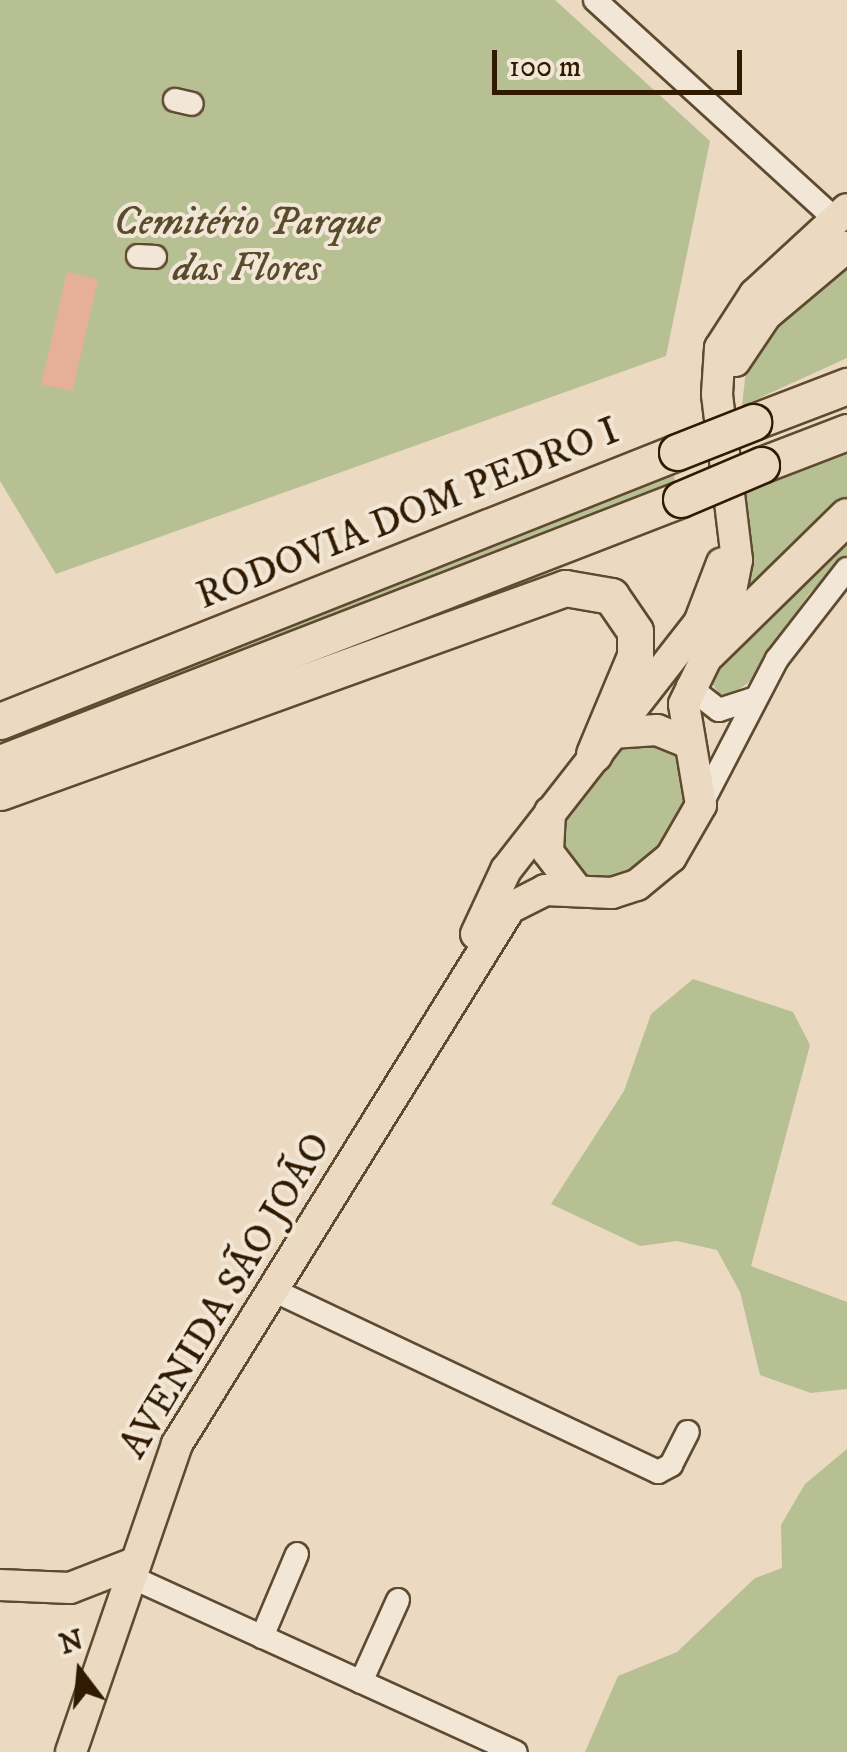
<!DOCTYPE html>
<meta charset="utf-8">
<style>
body{margin:0}
#map{position:relative;width:847px;height:1752px;overflow:hidden;background:#ebdac1;font-family:"IM FELL DW Pica",serif}
div>[style]{position:absolute}
.green>*{inset:0;background:#b7c093}
.building>*{inset:0;background:#e6b098;transform-origin:0 0}
.roads{filter:drop-shadow(2px 0 #5f4a30) drop-shadow(-2px 0 #5f4a30) drop-shadow(0 2px #5f4a30) drop-shadow(0 -2px #5f4a30)}
.minor>*{height:22px;margin:-11px;padding:0 11px;transform-origin:11px;border-radius:11px;background:#f2e7d7}
.major>*{height:30px;margin:-15px;padding:0 15px;transform-origin:15px;border-radius:15px;background:#ebdac1}
.highway>*{height:35px;margin:-17.5px;padding:0 17.5px;transform-origin:17.5px;border-radius:17.5px;background:#ebdac1}
.bridges{filter:drop-shadow(2px 0 #301a00) drop-shadow(-2px 0 #301a00) drop-shadow(0 2px #301a00) drop-shadow(0 -2px #301a00)}
.highway-bridge>*{height:35px;margin:-17.5px;padding:0 17.5px;transform-origin:17.5px;border-radius:17.5px;background:#ebdac1}
span{translate:-50% -50%;white-space:nowrap;text-align:center;line-height:1.15;-webkit-text-stroke:8px #f2e7d7;paint-order:stroke}
.park-label{font-size:40px;color:#584c2c;font-style:italic}
.street-label{font-size:40px;color:#301a00}
.north{position:absolute;left:30px;top:1622px;width:100px;height:100px;-webkit-text-stroke:8px #f2e7d7;paint-order:stroke;rotate:344deg;font-size:28px;font-weight:700;line-height:40px;text-align:center;color:#301a00}
.north::after{content:'';display:block;margin:auto;width:35px;height:45px;background:#301a00;clip-path:polygon(50% 0,100% 100%,50% 72%,0 100%)}
.scale{position:absolute;left:492px;top:50px;width:250px;height:45px;box-sizing:border-box;border:5px solid #301a00;border-top:0;padding-left:12px;font-size:30px;line-height:35px;white-space:nowrap;color:#301a00;-webkit-text-stroke:8px #f2e7d7;paint-order:stroke}
</style>
<div id="map">
<div class="green">
<div style="clip-path:polygon(0 0,555px 0,710px 141px,666px 356px,56px 574px,0 481px)"></div>
<div style="clip-path:polygon(847px 260px,847px 358px,742px 406px,748px 352px)"></div>
<div style="clip-path:polygon(847px 450px,847px 508px,741px 602px,744px 490px)"></div>
<div style="clip-path:polygon(672px 467px,676px 485px,0 755px,0 729px)"></div>
<div style="clip-path:polygon(847px 527px,847px 555px,808px 595px,752px 680px,731px 695px,719px 694px,708px 677px)"></div>
<div style="clip-path:polygon(666px 743px,683px 758px,692px 798px,658px 859px,609px 882px,584px 879px,559px 847px,564px 814px,625px 744px)"></div>
<div style="clip-path:polygon(693px 979px,793px 1012px,810px 1045px,751px 1266px,847px 1302px,847px 1389px,811px 1393px,760px 1375px,740px 1292px,717px 1250px,677px 1241px,640px 1246px,551px 1204px,624px 1091px,651px 1014px)"></div>
<div style="clip-path:polygon(847px 1449px,847px 1752px,585px 1752px,618px 1676px,677px 1652px,755px 1578px,782px 1568px,781px 1525px,805px 1484px)"></div>
</div>
<div class="building">
<div style="left:67px;top:272px;width:32px;height:115px;rotate:13deg"></div>
</div>
<div class="roads">
<div class="minor">
<div style="left:595px;top:0;width:326px;rotate:42.4deg"></div>
<div style="left:175px;top:100px;width:17px;rotate:13deg"></div>
<div style="left:138px;top:256px;width:17px;rotate:3deg"></div>
<div style="left:688px;top:686px;width:39px;rotate:38deg"></div>
<div style="left:719px;top:710px;width:39px;rotate:-18deg"></div>
<div style="left:701px;top:805px;width:165px;rotate:-62.5deg"></div>
<div style="left:777px;top:659px;width:114px;rotate:-52.1deg"></div>
<div style="left:273px;top:1290px;width:426px;rotate:25.3deg"></div>
<div style="left:658px;top:1472px;width:15px;rotate:-28deg"></div>
<div style="left:671px;top:1465px;width:37px;rotate:-63deg"></div>
<div style="left:129px;top:1576px;width:425px;rotate:24.5deg"></div>
<div style="left:262px;top:1637px;width:90px;rotate:-67.1deg"></div>
<div style="left:361px;top:1682px;width:90px;rotate:-65.7deg"></div>
</div>
<div class="major">
<div style="left:735px;top:361px;width:55px;rotate:-56deg"></div>
<div style="left:766px;top:315px;width:106px;rotate:-40deg"></div>
<div style="left:612px;top:733px;width:45px;rotate:-3.8deg"></div>
<div style="left:657px;top:730px;width:32px;rotate:22deg"></div>
<div style="left:550px;top:812px;width:40px;rotate:92.9deg"></div>
<div style="left:548px;top:852px;width:48px;rotate:52.7deg"></div>
<div style="left:476px;top:934px;width:71px;rotate:-64.9deg"></div>
<div style="left:506px;top:870px;width:313px;rotate:-52deg"></div>
<div style="left:699px;top:623px;width:64px;rotate:-69deg"></div>
<div style="left:0;top:1585px;width:70px;rotate:2.5deg"></div>
<div style="left:70px;top:1588px;width:69px;rotate:-21.3deg"></div>
<div style="left:71px;top:1752px;width:326px;rotate:-71deg"></div>
<div style="left:177px;top:1444px;width:631px;rotate:-58.15deg"></div>
<div style="left:510px;top:908px;width:39px;rotate:-27deg"></div>
<div style="left:545px;top:890px;width:67px;rotate:2.6deg"></div>
<div style="left:612px;top:893px;width:26px;rotate:-18deg"></div>
<div style="left:637px;top:885px;width:44px;rotate:-39.5deg"></div>
<div style="left:671px;top:857px;width:60px;rotate:-60deg"></div>
<div style="left:701px;top:805px;width:102px;rotate:-99.6deg"></div>
<div style="left:684px;top:704px;width:97px;rotate:-64.2deg"></div>
<div style="left:726px;top:617px;width:58px;rotate:-79.1deg"></div>
<div style="left:737px;top:560px;width:167px;rotate:-96.9deg"></div>
<div style="left:717px;top:394px;width:46px;rotate:-86.3deg"></div>
<div style="left:720px;top:348px;width:64px;rotate:-57.1deg"></div>
<div style="left:755px;top:294px;width:125px;rotate:-42.7deg"></div>
</div>
<div class="highway">
<div style="left:753px;top:422px;width:101px;rotate:-21deg"></div>
<div style="left:761px;top:465px;width:92px;rotate:-21deg"></div>
<div style="left:708px;top:652px;width:194px;rotate:-44.4deg"></div>
<div style="left:0;top:721px;width:728px;rotate:-21.67deg"></div>
<div style="left:0;top:763px;width:730px;rotate:-21.19deg"></div>
<div style="left:0;top:792px;width:601px;rotate:-19.85deg"></div>
<div style="left:565px;top:588px;width:47px;rotate:9.9deg"></div>
<div style="left:611px;top:596px;width:42px;rotate:55.6deg"></div>
<div style="left:635px;top:631px;width:25px;rotate:90deg"></div>
<div style="left:635px;top:656px;width:106px;rotate:112.7deg"></div>
</div>
</div>
<div class="bridges">
<div class="highway-bridge">
<div style="left:677px;top:452px;width:82px;rotate:-21.5deg"></div>
<div style="left:681px;top:499px;width:87px;rotate:-23deg"></div>
</div>
</div>
<div class="park-label">
<span style="left:247px;top:246px">Cemitério Parque<br>das Flores</span>
</div>
<div class="street-label">
<span style="left:408px;top:514px;rotate:-22deg">RODOVIA DOM PEDRO I</span>
<span style="left:226px;top:1296px;rotate:-59deg">AVENIDA SÃO JOÃO</span>
</div>
<div class="north">N</div>
<div class="scale">100 m</div>
</div>
